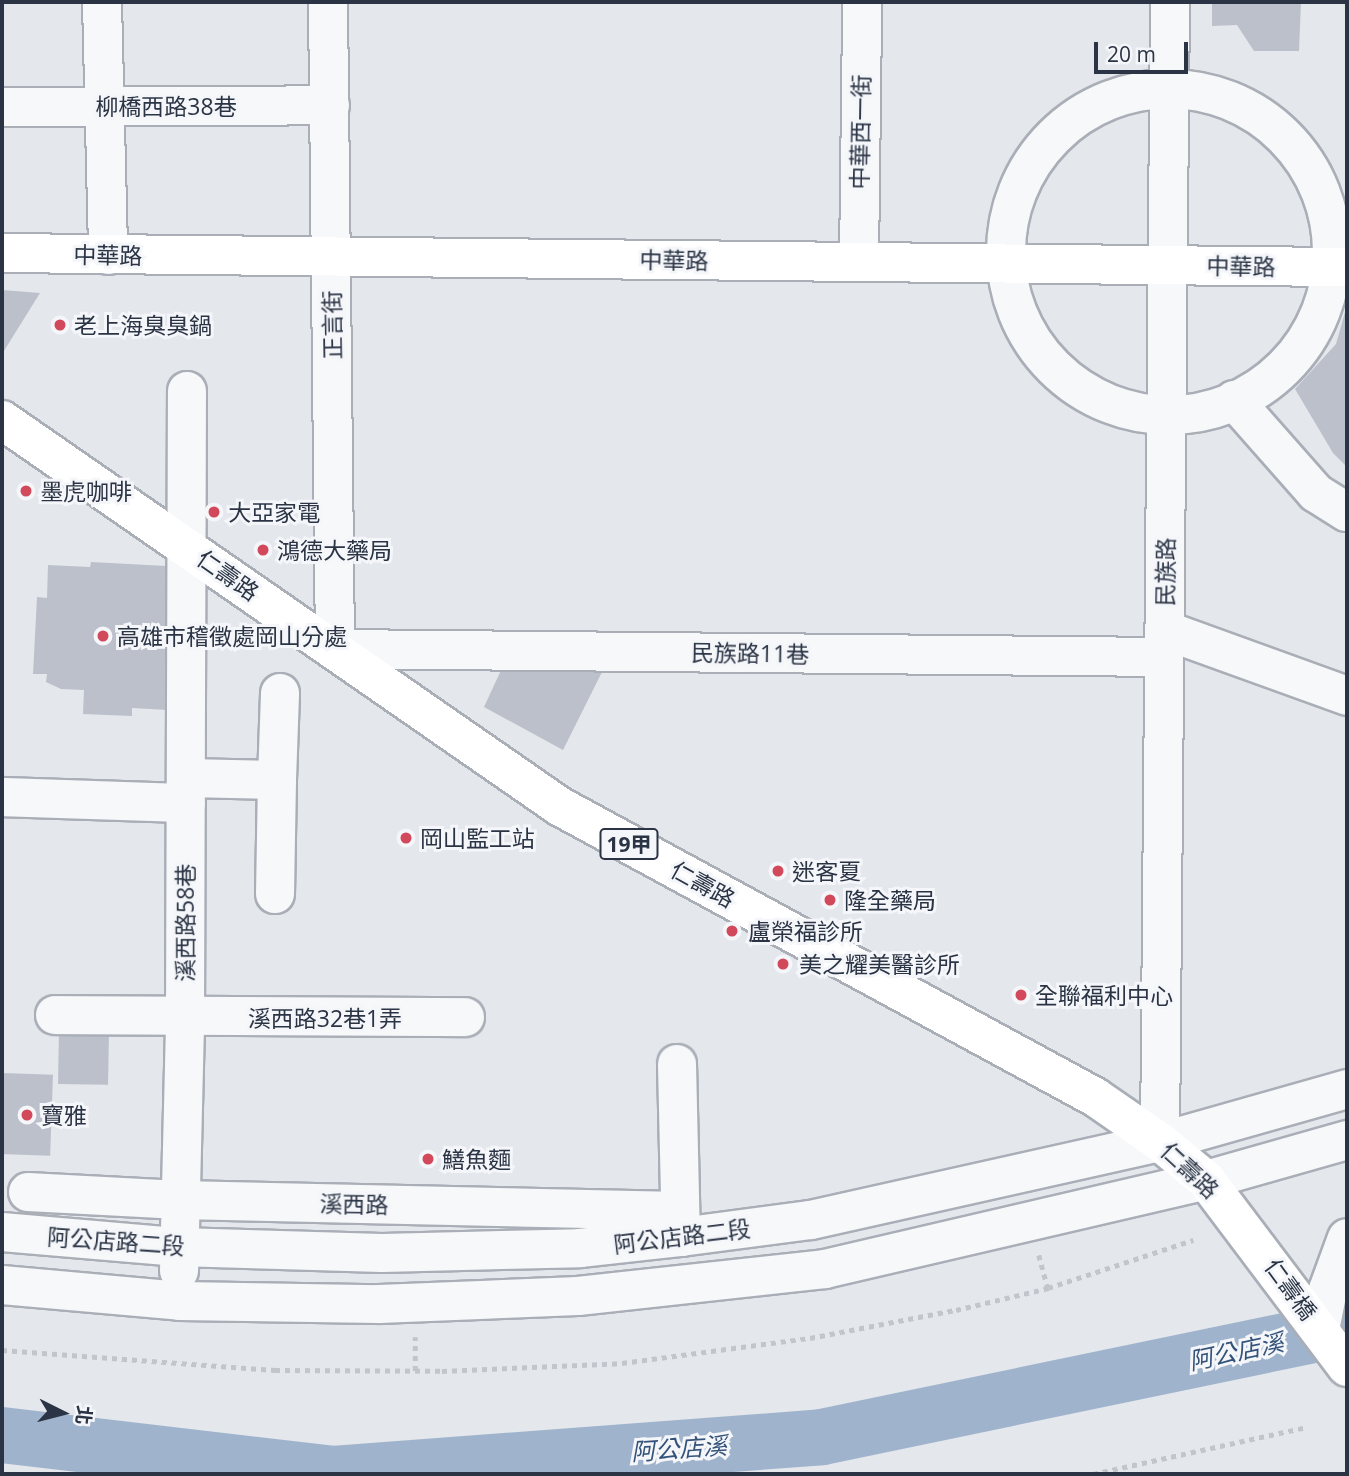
<!DOCTYPE html>
<meta charset="utf-8">
<style>
body{margin:0}
#map{position:relative;width:1349px;height:1476px;overflow:hidden;background:#e4e7ec;font-family:"Open Sans","Noto Sans TC",sans-serif}
div>[style]{position:absolute}
.river>*{height:56px;margin:-28px;padding:0 28px;transform-origin:28px;border-radius:28px;background:#9fb4cc}
.building>*{inset:0;background:#bbc0ca;transform-origin:0 0}
.path>*{height:4.5px;margin-top:-2.25px;transform-origin:0;background:repeating-linear-gradient(90deg,#c2c5cb 0 5px,transparent 0 10px)}
.roads{filter:drop-shadow(2px 0 #a9aeb7) drop-shadow(-2px 0 #a9aeb7) drop-shadow(0 2px #a9aeb7) drop-shadow(0 -2px #a9aeb7)}
.minor>*{height:38px;margin:-19px;padding:0 19px;transform-origin:19px;border-radius:19px;background:#f7f8fa}
.minor>.ring{margin:-19px;padding:0;box-sizing:content-box;background:none;border:38px solid #f7f8fa;border-radius:50%}
.major>*{height:38px;margin:-19px;padding:0 19px;transform-origin:19px;border-radius:19px;background:#fff}
.dots>*{width:19px;height:19px;translate:-50% -50%;box-sizing:border-box;border:4px solid #f4f6f9;border-radius:50%}
span{translate:-50% -50%;white-space:nowrap;text-align:center;line-height:1.15;-webkit-text-stroke:6px #f4f6f9;paint-order:stroke}
.shield-label span{padding:2px 5px;background:#f4f6f9;border:2px solid;border-radius:5px;-webkit-text-stroke-width:0}
.shield-label{font-size:21px;color:#2b3445;font-weight:700}
.street-label{font-size:23px;color:#2b3445}
.poi-label{font-size:23px;color:#2b3445}
.left{translate:0 -50%;text-align:left}
.water-label{font-size:24px;color:#34527a;font-style:italic}
.frame{position:absolute;inset:0;border:4px solid #2b3445;pointer-events:none}
.north{position:absolute;left:28px;top:1378px;width:70px;height:70px;-webkit-text-stroke:5px #f4f6f9;paint-order:stroke;rotate:96deg;font-size:19px;font-weight:700;line-height:28px;text-align:center;color:#2b3445}
.north::after{content:'';display:block;margin:auto;width:24px;height:32px;background:#2b3445;clip-path:polygon(50% 0,100% 100%,50% 72%,0 100%)}
.scale{position:absolute;left:1094px;top:42px;width:94px;height:32px;box-sizing:border-box;border:4px solid #2b3445;border-top:0;padding-left:9px;font-size:21px;line-height:24px;white-space:nowrap;color:#2b3445;-webkit-text-stroke:5px #f4f6f9;paint-order:stroke}
</style>
<div id="map">
<div class="river">
<div style="left:2px;top:1435px;width:333px;rotate:6.7deg"></div>
<div style="left:333px;top:1474px;width:490px;rotate:-4.3deg"></div>
<div style="left:822px;top:1437px;width:536px;rotate:-11.73deg"></div>
</div>
<div class="building">
<div style="clip-path:polygon(1212px 2px,1301px 2px,1299px 51px,1254px 51px,1237px 25px,1212px 26px)"></div>
<div style="clip-path:polygon(2px 290px,40px 293px,2px 354px)"></div>
<div style="clip-path:polygon(1345px 312px,1347px 313px,1347px 467px,1333px 453px,1295px 389px,1336px 344px)"></div>
<div style="clip-path:polygon(91px 562px,166px 566px,165px 590px,174px 591px,168px 710px,132px 708px,132px 716px,83px 714px,84px 690px,61px 689px,46px 682px,47px 674px,33px 674px,37px 597px,47px 598px,48px 565px,90px 567px)"></div>
<div style="clip-path:polygon(503px 666px,604px 668px,563px 750px,484px 707px)"></div>
<div style="left:59px;top:1029px;width:50px;height:55px;rotate:1deg"></div>
<div style="left:2px;top:1073px;width:51px;height:81px;rotate:2deg"></div>
</div>
<div class="path">
<div style="left:1039px;top:1255px;width:34px;rotate:75deg"></div>
<div style="left:2px;top:1350px;width:274px;rotate:4.2deg"></div>
<div style="left:275px;top:1370px;width:167px;rotate:0.3deg"></div>
<div style="left:442px;top:1371px;width:180px;rotate:-2.5deg"></div>
<div style="left:622px;top:1363px;width:190px;rotate:-7.6deg"></div>
<div style="left:810px;top:1338px;width:149px;rotate:-10.9deg"></div>
<div style="left:956px;top:1310px;width:95px;rotate:-13.4deg"></div>
<div style="left:1048px;top:1288px;width:153px;rotate:-18.3deg"></div>
<div style="left:415px;top:1371px;width:34px;rotate:-90deg"></div>
<div style="left:1093px;top:1474px;width:215px;rotate:-12.4deg"></div>
</div>
<div class="roads">
<div class="minor">
<div style="left:102px;top:2px;width:253px;rotate:88.6deg"></div>
<div style="left:328px;top:2px;width:647px;rotate:89.38deg"></div>
<div style="left:335px;top:649px;width:829px;rotate:0.55deg"></div>
<div class="ring" style="left:1006px;top:89px;width:288px;height:288px"></div>
<div style="left:2px;top:107px;width:328px;rotate:-0.3deg"></div>
<div style="left:859px;top:262px;width:260px;rotate:-89.3deg"></div>
<div style="left:1234px;top:400px;width:124px;rotate:48.6deg"></div>
<div style="left:1316px;top:493px;width:36px;rotate:32deg"></div>
<div style="left:1165px;top:630px;width:194px;rotate:19.9deg"></div>
<div style="left:186px;top:778px;width:91px;rotate:1.3deg"></div>
<div style="left:277px;top:780px;width:114px;rotate:91deg"></div>
<div style="left:277px;top:780px;width:87px;rotate:-88deg"></div>
<div style="left:2px;top:797px;width:184px;rotate:1.9deg"></div>
<div style="left:55px;top:1015px;width:410px;rotate:0.3deg"></div>
<div style="left:677px;top:1064px;width:173px;rotate:88.7deg"></div>
<div style="left:1160px;top:1142px;width:1140px;rotate:-89.5deg"></div>
<div style="left:28px;top:1192px;width:152px;rotate:3deg"></div>
<div style="left:180px;top:1200px;width:500px;rotate:1.26deg"></div>
<div style="left:2px;top:1232px;width:177px;rotate:4.9deg"></div>
<div style="left:178px;top:1247px;width:204px;rotate:1.7deg"></div>
<div style="left:382px;top:1253px;width:198px;rotate:-1.4deg"></div>
<div style="left:580px;top:1248px;width:102px;rotate:-6.2deg"></div>
<div style="left:681px;top:1237px;width:131px;rotate:-7.5deg"></div>
<div style="left:811px;top:1220px;width:358px;rotate:-12.6deg"></div>
<div style="left:1160px;top:1142px;width:194px;rotate:-15.8deg"></div>
<div style="left:179px;top:1271px;width:252px;rotate:-88.6deg"></div>
<div style="left:185px;top:1019px;width:628px;rotate:-89.82deg"></div>
<div style="left:2px;top:1285px;width:179px;rotate:5.1deg"></div>
<div style="left:180px;top:1301px;width:199px;rotate:0.9deg"></div>
<div style="left:379px;top:1304px;width:199px;rotate:-2.3deg"></div>
<div style="left:578px;top:1296px;width:248px;rotate:-6.2deg"></div>
<div style="left:825px;top:1269px;width:391px;rotate:-13.1deg"></div>
<div style="left:1206px;top:1180px;width:147px;rotate:-15.8deg"></div>
<div style="left:1320px;top:1330px;width:41px;rotate:-78.7deg"></div>
<div style="left:1328px;top:1290px;width:55px;rotate:-69.9deg"></div>
</div>
<div class="major">
<div style="left:2px;top:253px;width:1345px;rotate:0.6deg"></div>
<div style="left:2px;top:420px;width:678px;rotate:34.72deg"></div>
<div style="left:559px;top:806px;width:610px;rotate:28.5deg"></div>
<div style="left:1095px;top:1097px;width:79px;rotate:34.7deg"></div>
<div style="left:1160px;top:1142px;width:60px;rotate:39.6deg"></div>
<div style="left:1206px;top:1180px;width:234px;rotate:53deg"></div>
</div>
</div>
<div class="dots">
<div style="left:60px;top:325px;background:#d1495b"></div>
<div style="left:26px;top:491px;background:#d1495b"></div>
<div style="left:214px;top:512px;background:#d1495b"></div>
<div style="left:263px;top:550px;background:#d1495b"></div>
<div style="left:103px;top:636px;background:#d1495b"></div>
<div style="left:406px;top:838px;background:#d1495b"></div>
<div style="left:778px;top:871px;background:#d1495b"></div>
<div style="left:830px;top:900px;background:#d1495b"></div>
<div style="left:732px;top:931px;background:#d1495b"></div>
<div style="left:783px;top:964px;background:#d1495b"></div>
<div style="left:1021px;top:995px;background:#d1495b"></div>
<div style="left:27px;top:1115px;background:#d1495b"></div>
<div style="left:428px;top:1159px;background:#d1495b"></div>
</div>
<div class="shield-label">
<span style="left:629px;top:844px">19甲</span>
</div>
<div class="street-label">
<span style="left:166px;top:106px">柳橋西路38巷</span>
<span style="left:860px;top:132px;rotate:-89deg">中華西一街</span>
<span style="left:108px;top:255px;rotate:1deg">中華路</span>
<span style="left:674px;top:260px;rotate:1deg">中華路</span>
<span style="left:1241px;top:266px;rotate:1deg">中華路</span>
<span style="left:332px;top:325px;rotate:-91deg">正言街</span>
<span style="left:1165px;top:572px;rotate:-89deg">民族路</span>
<span style="left:228px;top:575px;rotate:35deg">仁壽路</span>
<span style="left:750px;top:653px;rotate:1deg">民族路11巷</span>
<span style="left:703px;top:884px;rotate:29deg">仁壽路</span>
<span style="left:185px;top:923px;rotate:-90deg">溪西路58巷</span>
<span style="left:325px;top:1018px">溪西路32巷1弄</span>
<span style="left:1190px;top:1170px;rotate:43deg">仁壽路</span>
<span style="left:354px;top:1204px;rotate:1deg">溪西路</span>
<span style="left:682px;top:1236px;rotate:-7deg">阿公店路二段</span>
<span style="left:116px;top:1241px;rotate:4deg">阿公店路二段</span>
<span style="left:1291px;top:1289px;rotate:54deg">仁壽橋</span>
</div>
<div class="poi-label">
<span class="left" style="left:74px;top:325px">老上海臭臭鍋</span>
<span class="left" style="left:40px;top:491px">墨虎咖啡</span>
<span class="left" style="left:228px;top:512px">大亞家電</span>
<span class="left" style="left:277px;top:550px">鴻德大藥局</span>
<span class="left" style="left:117px;top:636px">高雄市稽徵處岡山分處</span>
<span class="left" style="left:420px;top:838px">岡山監工站</span>
<span class="left" style="left:792px;top:871px">迷客夏</span>
<span class="left" style="left:844px;top:900px">隆全藥局</span>
<span class="left" style="left:748px;top:931px">盧榮福診所</span>
<span class="left" style="left:799px;top:964px">美之耀美醫診所</span>
<span class="left" style="left:1035px;top:995px">全聯福利中心</span>
<span class="left" style="left:41px;top:1115px">寶雅</span>
<span class="left" style="left:442px;top:1159px">鱔魚麵</span>
</div>
<div class="water-label">
<span style="left:1236px;top:1351px;rotate:-12deg">阿公店溪</span>
<span style="left:679px;top:1448px;rotate:-4deg">阿公店溪</span>
</div>
<div class="frame"></div>
<div class="north">北</div>
<div class="scale">20 m</div>
</div>
